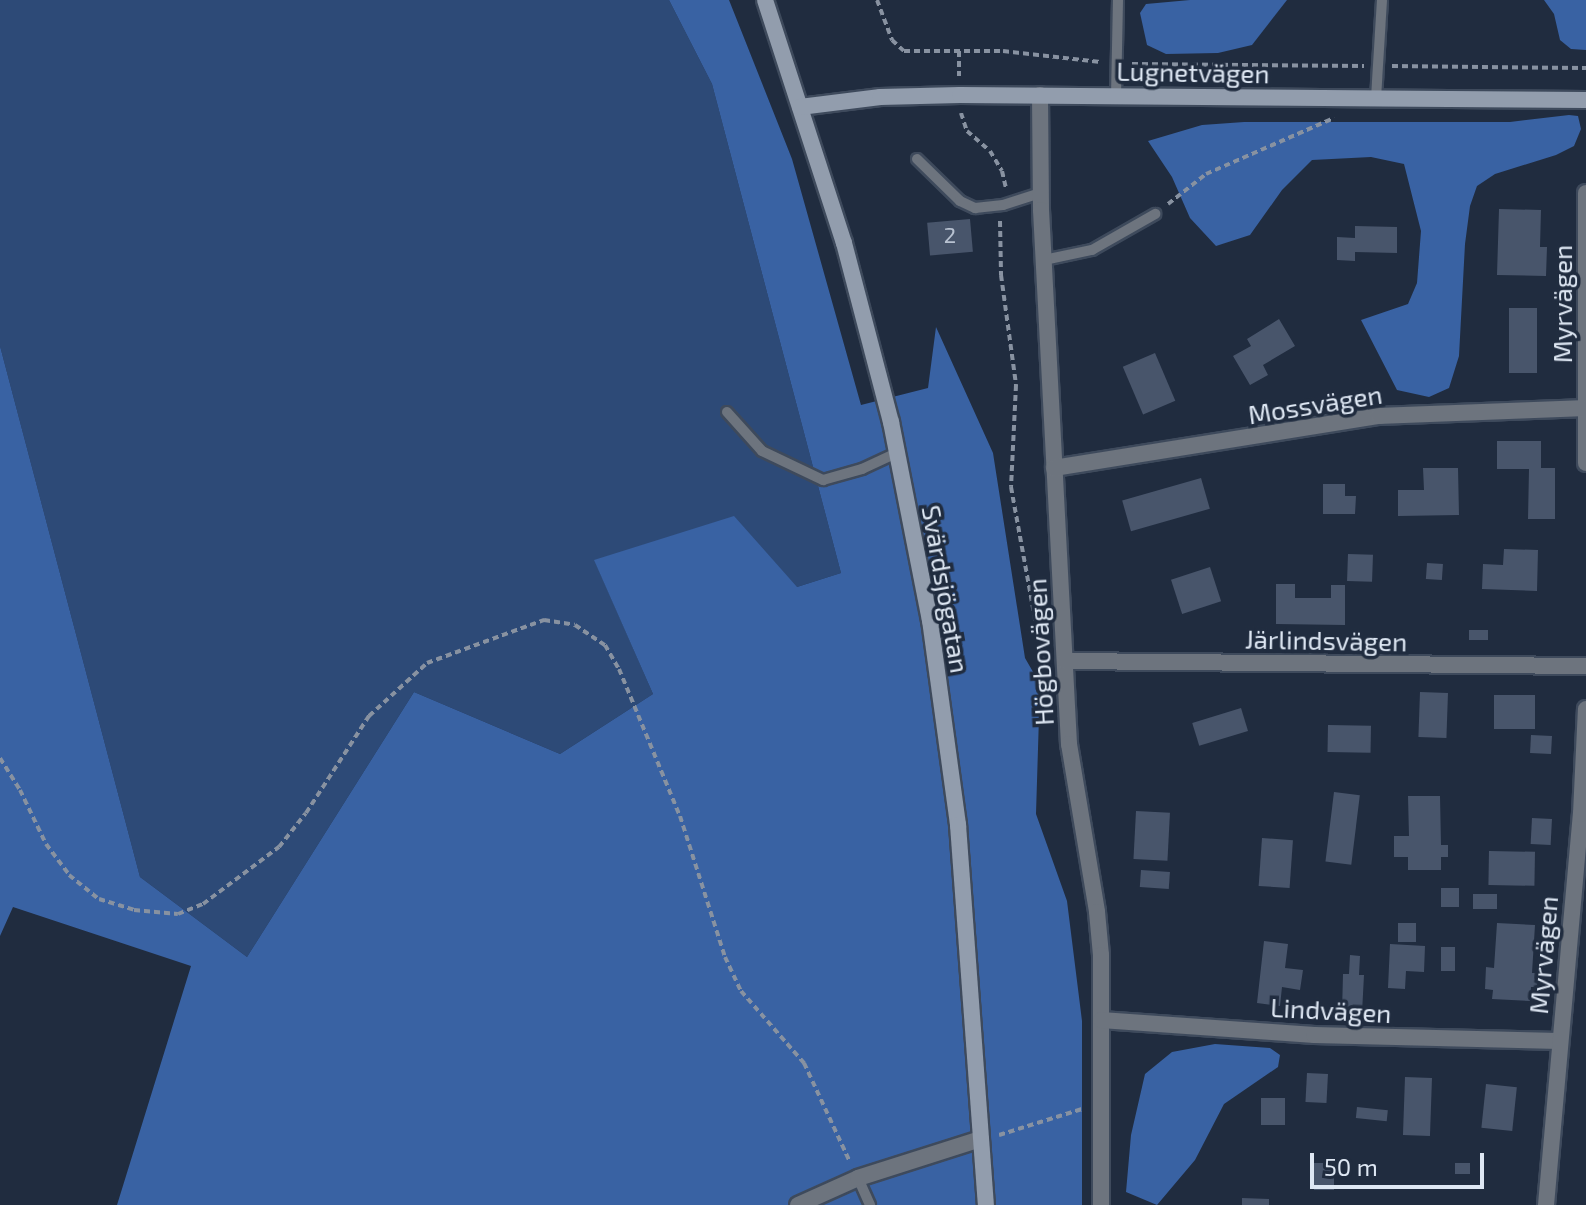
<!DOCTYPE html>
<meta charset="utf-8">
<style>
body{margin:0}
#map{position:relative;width:1586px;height:1205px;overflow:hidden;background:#202c3f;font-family:"Exo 2",sans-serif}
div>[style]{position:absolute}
.green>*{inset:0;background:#2d4a77}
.forest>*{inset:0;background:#3962a3}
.building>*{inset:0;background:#48556b;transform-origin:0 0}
.path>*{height:4px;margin-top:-2px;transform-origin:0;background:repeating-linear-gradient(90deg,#8892a1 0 6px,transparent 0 10px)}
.roads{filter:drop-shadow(2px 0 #3e4a5c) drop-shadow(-2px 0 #3e4a5c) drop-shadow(0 2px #3e4a5c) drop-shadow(0 -2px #3e4a5c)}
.lane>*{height:10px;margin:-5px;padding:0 5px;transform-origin:5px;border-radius:5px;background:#6d747e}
.street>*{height:16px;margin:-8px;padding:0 8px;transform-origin:8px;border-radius:8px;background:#6d747e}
.secondary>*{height:16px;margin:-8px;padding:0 8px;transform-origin:8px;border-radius:8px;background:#929dad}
span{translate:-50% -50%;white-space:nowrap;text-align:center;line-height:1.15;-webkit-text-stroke:7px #202c3f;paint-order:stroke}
.number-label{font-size:22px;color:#b8c2d1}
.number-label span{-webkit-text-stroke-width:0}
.street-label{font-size:26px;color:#dee7f3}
.scale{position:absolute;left:1310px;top:1153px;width:174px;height:36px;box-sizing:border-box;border:4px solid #dee7f3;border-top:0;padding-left:10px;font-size:24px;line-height:28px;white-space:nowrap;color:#dee7f3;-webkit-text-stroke:6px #202c3f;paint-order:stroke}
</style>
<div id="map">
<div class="green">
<div style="clip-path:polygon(0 0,669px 0,712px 84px,841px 573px,797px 587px,595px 561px,653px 694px,560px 754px,414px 692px,247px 957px,140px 877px,0 346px)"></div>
</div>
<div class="forest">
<div style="clip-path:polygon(669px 0,729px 0,792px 159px,861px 405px,928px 388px,936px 327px,993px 453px,1025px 658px,1040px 684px,1036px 814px,1067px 901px,1082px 1021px,1082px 1205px,117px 1205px,191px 966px,13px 907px,0 936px,0 346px,140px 877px,247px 957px,414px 692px,560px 754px,653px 694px,594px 560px,734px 516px,797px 587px,841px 573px,712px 84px)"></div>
<div style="clip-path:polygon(1190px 0,1287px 0,1252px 45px,1218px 53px,1166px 54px,1147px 45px,1140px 13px,1146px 4px)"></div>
<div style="clip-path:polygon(1544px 0,1586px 0,1586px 50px,1571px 49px,1560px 40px,1554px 14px)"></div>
<div style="clip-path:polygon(1569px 115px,1578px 116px,1581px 129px,1574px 146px,1556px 155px,1495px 174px,1477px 186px,1470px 206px,1465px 244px,1459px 356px,1449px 388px,1429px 397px,1397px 390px,1361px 320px,1408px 304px,1417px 283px,1421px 231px,1404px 164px,1371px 157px,1312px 160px,1282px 190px,1250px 235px,1216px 246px,1190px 218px,1172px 177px,1148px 141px,1202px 125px,1244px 122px,1510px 122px)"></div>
<div style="clip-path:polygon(1215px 1044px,1270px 1048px,1280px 1055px,1278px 1067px,1224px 1104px,1195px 1160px,1157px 1205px,1126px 1192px,1131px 1135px,1145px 1074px,1172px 1052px)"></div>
</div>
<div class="building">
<div style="clip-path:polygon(1499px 209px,1541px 210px,1540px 247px,1547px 247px,1546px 276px,1497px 275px)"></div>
<div style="left:970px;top:219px;width:33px;height:43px;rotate:85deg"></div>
<div style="clip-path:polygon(1355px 226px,1397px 227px,1397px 253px,1355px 252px,1355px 261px,1337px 260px,1337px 237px,1355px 238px)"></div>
<div style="left:1509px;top:308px;width:28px;height:65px"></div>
<div style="clip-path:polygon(1279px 319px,1295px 346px,1263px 365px,1268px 375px,1250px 385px,1233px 356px,1251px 346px,1247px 339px)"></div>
<div style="left:1155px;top:353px;width:52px;height:35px;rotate:67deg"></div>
<div style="clip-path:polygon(1497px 441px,1541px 441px,1541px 468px,1555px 468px,1555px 519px,1528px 519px,1529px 469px,1497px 469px)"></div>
<div style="clip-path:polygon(1423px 468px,1458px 468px,1459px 515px,1398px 516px,1398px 490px,1424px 490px)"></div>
<div style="left:1201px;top:478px;width:32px;height:82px;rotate:74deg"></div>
<div style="clip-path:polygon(1323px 484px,1345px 484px,1345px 496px,1356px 496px,1355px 514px,1323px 514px)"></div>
<div style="clip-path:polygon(1504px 549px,1538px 550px,1537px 591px,1482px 589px,1483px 564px,1503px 565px)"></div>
<div style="left:1348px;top:554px;width:25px;height:27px;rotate:2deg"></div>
<div style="left:1427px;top:563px;width:16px;height:16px;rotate:4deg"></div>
<div style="left:1210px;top:567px;width:36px;height:41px;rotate:72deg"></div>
<div style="clip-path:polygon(1276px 584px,1295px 584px,1295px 598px,1331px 598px,1331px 585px,1345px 585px,1345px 625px,1276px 624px)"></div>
<div style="left:1488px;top:630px;width:10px;height:19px;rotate:90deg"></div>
<div style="left:1420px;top:692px;width:28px;height:45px;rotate:2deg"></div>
<div style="left:1494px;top:695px;width:41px;height:34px"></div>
<div style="left:1241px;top:708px;width:24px;height:51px;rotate:73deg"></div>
<div style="left:1328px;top:725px;width:43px;height:27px;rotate:1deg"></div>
<div style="left:1531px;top:735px;width:21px;height:18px;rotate:3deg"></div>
<div style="left:1334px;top:792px;width:26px;height:70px;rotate:7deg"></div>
<div style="clip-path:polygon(1408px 796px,1440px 796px,1441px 845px,1448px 845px,1448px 857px,1441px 857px,1441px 870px,1408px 870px,1408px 857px,1394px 857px,1394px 836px,1409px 836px)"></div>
<div style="left:1136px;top:811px;width:34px;height:48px;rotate:3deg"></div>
<div style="left:1532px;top:818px;width:20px;height:26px;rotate:3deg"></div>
<div style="left:1262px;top:838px;width:31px;height:48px;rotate:4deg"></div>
<div style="left:1489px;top:851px;width:46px;height:34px;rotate:1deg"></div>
<div style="left:1141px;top:870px;width:29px;height:17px;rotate:4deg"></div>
<div style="left:1441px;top:888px;width:18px;height:19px"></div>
<div style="left:1473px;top:894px;width:24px;height:15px"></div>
<div style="left:1398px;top:923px;width:18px;height:19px"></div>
<div style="clip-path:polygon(1497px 923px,1535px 925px,1532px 973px,1538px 973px,1537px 987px,1531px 987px,1530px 1001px,1492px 999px,1493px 990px,1485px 989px,1486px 967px,1494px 968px)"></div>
<div style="clip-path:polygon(1264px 941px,1288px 944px,1285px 968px,1303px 970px,1300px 990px,1282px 987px,1280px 1006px,1257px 1003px)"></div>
<div style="clip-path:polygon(1390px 944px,1425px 946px,1424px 972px,1406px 971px,1405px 989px,1388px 988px)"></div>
<div style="left:1441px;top:947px;width:14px;height:24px"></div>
<div style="clip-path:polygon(1350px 955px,1360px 956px,1359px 975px,1364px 975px,1362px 1013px,1342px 1012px,1343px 974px,1349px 974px)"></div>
<div style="left:1307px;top:1073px;width:21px;height:29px;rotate:3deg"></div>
<div style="left:1405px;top:1077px;width:27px;height:58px;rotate:2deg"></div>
<div style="left:1486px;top:1084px;width:31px;height:44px;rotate:6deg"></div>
<div style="left:1261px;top:1098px;width:24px;height:27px"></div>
<div style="left:1357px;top:1107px;width:31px;height:11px;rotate:6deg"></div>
<div style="left:1314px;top:1163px;width:20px;height:27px"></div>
<div style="left:1455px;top:1163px;width:15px;height:11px"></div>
<div style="clip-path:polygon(1242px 1198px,1269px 1199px,1269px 1205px,1242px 1205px)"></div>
</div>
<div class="path">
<div style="left:877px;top:0;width:43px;rotate:69.4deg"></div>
<div style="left:892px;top:40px;width:16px;rotate:43deg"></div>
<div style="left:904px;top:51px;width:99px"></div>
<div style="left:1003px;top:51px;width:98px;rotate:6.5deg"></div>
<div style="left:959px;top:51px;width:25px;rotate:90deg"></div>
<div style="left:1132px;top:64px;width:232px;rotate:0.5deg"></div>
<div style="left:1392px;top:66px;width:194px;rotate:0.6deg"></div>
<div style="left:961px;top:113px;width:19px;rotate:72deg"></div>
<div style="left:967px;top:131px;width:30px;rotate:41deg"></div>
<div style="left:990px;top:151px;width:23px;rotate:59deg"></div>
<div style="left:1002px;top:171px;width:17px;rotate:77deg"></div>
<div style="left:1168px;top:204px;width:48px;rotate:-38.3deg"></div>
<div style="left:1206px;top:174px;width:140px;rotate:-23.6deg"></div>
<div style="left:1000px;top:221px;width:54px;rotate:88.9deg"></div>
<div style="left:1001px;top:275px;width:111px;rotate:82.2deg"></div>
<div style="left:1016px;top:385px;width:102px;rotate:92.8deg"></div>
<div style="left:1011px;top:487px;width:174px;rotate:79.7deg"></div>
<div style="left:1042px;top:658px;width:6px;rotate:9deg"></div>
<div style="left:0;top:758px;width:38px;rotate:58deg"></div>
<div style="left:20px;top:790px;width:60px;rotate:64.3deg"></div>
<div style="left:46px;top:844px;width:39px;rotate:53deg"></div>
<div style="left:69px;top:875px;width:38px;rotate:39deg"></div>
<div style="left:99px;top:899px;width:37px;rotate:17deg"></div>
<div style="left:134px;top:910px;width:44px;rotate:5.2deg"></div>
<div style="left:178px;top:914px;width:27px;rotate:-22deg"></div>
<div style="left:203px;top:904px;width:95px;rotate:-36.9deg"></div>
<div style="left:279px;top:847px;width:43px;rotate:-51.5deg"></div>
<div style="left:306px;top:813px;width:116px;rotate:-57deg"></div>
<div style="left:369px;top:716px;width:79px;rotate:-42.4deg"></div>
<div style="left:427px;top:663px;width:125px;rotate:-20.2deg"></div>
<div style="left:544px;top:620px;width:31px;rotate:9deg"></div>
<div style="left:575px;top:625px;width:36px;rotate:34deg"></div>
<div style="left:605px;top:645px;width:28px;rotate:60deg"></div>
<div style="left:619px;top:669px;width:159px;rotate:67.5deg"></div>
<div style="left:680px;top:816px;width:148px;rotate:72.3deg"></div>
<div style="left:725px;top:957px;width:38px;rotate:65deg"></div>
<div style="left:741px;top:991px;width:96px;rotate:48.8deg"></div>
<div style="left:804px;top:1063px;width:109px;rotate:65.1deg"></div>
<div style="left:999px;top:1135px;width:87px;rotate:-17.4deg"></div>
</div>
<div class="roads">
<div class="lane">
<div style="left:1116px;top:96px;width:96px;rotate:-88.8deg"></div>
<div style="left:1376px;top:98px;width:98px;rotate:-86.5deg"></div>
<div style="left:917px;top:159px;width:60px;rotate:44.3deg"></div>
<div style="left:960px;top:201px;width:17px;rotate:25deg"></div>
<div style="left:975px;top:208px;width:28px;rotate:-6deg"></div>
<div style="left:1003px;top:205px;width:40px;rotate:-18deg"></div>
<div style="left:1044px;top:260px;width:49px;rotate:-11.8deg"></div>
<div style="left:1092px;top:250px;width:73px;rotate:-29.7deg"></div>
<div style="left:727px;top:412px;width:52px;rotate:48.1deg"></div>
<div style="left:762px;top:451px;width:68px;rotate:25.4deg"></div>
<div style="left:823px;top:480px;width:41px;rotate:-15.8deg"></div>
<div style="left:862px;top:469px;width:38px;rotate:-25deg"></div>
<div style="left:858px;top:1178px;width:30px;rotate:66deg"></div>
</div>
<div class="street">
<div style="left:1040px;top:95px;width:115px;rotate:89.5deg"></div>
<div style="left:1041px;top:210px;width:535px;rotate:87deg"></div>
<div style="left:1069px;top:744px;width:170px;rotate:80.5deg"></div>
<div style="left:1097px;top:912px;width:43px;rotate:84.7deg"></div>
<div style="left:1101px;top:955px;width:250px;rotate:90deg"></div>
<div style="left:1586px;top:193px;width:270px;rotate:90deg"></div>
<div style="left:1054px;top:468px;width:329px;rotate:-9.1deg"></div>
<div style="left:1379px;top:416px;width:206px;rotate:-2.2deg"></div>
<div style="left:1065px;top:661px;width:521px;rotate:0.55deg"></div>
<div style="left:1101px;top:1020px;width:214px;rotate:4deg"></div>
<div style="left:1314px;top:1035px;width:245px;rotate:1.4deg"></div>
<div style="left:798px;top:1205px;width:66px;rotate:-24.2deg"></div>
<div style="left:858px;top:1178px;width:129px;rotate:-17.6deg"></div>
<div style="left:1546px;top:1205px;width:393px;rotate:-84.9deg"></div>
<div style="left:1581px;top:814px;width:105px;rotate:-87.3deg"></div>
</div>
<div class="secondary">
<div style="left:765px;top:0;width:256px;rotate:72deg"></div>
<div style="left:844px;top:243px;width:185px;rotate:75.3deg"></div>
<div style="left:891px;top:422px;width:202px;rotate:78.9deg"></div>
<div style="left:930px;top:620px;width:207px;rotate:82.2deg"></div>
<div style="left:958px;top:825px;width:381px;rotate:85.8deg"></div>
<div style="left:800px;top:107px;width:81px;rotate:-7.1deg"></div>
<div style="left:880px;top:97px;width:80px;rotate:-1.4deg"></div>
<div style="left:960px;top:95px;width:626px;rotate:0.46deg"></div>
</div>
</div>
<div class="number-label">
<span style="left:950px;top:235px">2</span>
</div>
<div class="street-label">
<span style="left:1193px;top:72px;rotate:1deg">Lugnetvägen</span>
<span style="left:1562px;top:304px;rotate:-90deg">Myrvägen</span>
<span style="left:1315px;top:404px;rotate:-9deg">Mossvägen</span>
<span style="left:946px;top:589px;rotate:80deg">Svärdsjögatan</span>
<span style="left:1326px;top:640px;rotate:1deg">Järlindsvägen</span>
<span style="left:1040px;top:652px;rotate:-93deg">Högbovägen</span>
<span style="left:1543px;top:955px;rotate:-85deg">Myrvägen</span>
<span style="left:1331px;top:1010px;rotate:3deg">Lindvägen</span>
</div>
<div class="scale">50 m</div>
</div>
